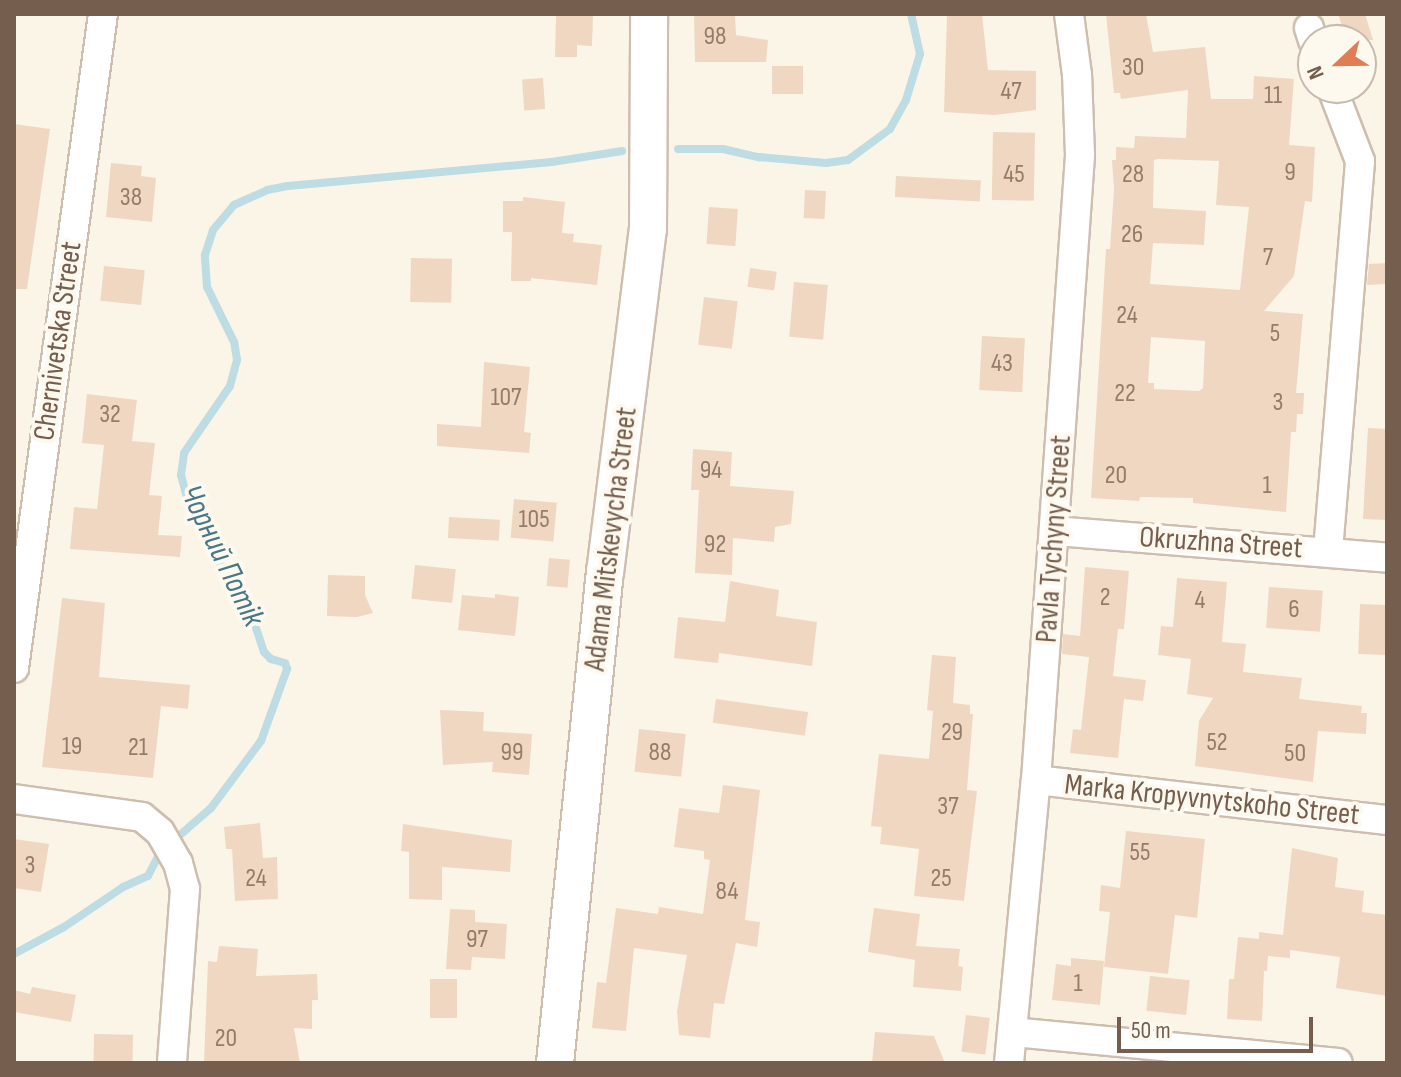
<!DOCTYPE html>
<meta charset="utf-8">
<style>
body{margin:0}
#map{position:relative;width:1401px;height:1077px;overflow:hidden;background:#fbf5e8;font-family:"Sofia Sans Condensed",sans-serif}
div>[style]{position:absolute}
.stream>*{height:8px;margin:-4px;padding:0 4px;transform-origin:4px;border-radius:4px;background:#bddce4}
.building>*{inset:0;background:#f0d7c1;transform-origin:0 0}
.roads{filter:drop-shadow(2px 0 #cdbeaf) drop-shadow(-2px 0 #cdbeaf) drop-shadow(0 2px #cdbeaf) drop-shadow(0 -2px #cdbeaf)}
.minor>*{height:28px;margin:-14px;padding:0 14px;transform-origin:14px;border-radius:14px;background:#fff}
.tertiary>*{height:36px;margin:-18px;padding:0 18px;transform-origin:18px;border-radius:18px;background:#fff}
span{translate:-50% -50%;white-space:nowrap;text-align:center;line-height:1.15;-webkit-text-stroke:8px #fef9ef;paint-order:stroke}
.number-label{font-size:26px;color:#947c6a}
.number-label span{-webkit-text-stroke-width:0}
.street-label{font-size:30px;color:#755e4d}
.water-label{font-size:32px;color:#477886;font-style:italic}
.frame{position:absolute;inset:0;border:16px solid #755e4d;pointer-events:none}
.north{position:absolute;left:1297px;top:24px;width:80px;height:80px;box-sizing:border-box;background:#fef9ef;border:2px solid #c7bbae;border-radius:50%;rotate:248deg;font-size:22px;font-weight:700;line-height:32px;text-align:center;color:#755e4d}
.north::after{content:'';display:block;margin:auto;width:28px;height:36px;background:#df7d54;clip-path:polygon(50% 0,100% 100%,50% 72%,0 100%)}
.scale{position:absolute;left:1117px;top:1017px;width:196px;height:36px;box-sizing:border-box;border:4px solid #755e4d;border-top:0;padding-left:10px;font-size:24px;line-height:28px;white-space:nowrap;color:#755e4d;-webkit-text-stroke:6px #fef9ef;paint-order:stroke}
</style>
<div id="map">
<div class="stream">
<div style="left:678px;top:149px;width:45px"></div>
<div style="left:723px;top:149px;width:37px;rotate:13deg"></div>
<div style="left:759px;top:157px;width:67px;rotate:5.1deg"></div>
<div style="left:826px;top:163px;width:22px;rotate:-8deg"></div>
<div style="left:848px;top:160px;width:52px;rotate:-36.4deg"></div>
<div style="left:890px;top:129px;width:33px;rotate:-61deg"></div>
<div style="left:906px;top:100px;width:48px;rotate:-73.1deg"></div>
<div style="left:920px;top:54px;width:41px;rotate:-102.7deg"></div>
<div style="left:173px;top:841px;width:50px;rotate:-41deg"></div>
<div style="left:211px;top:808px;width:84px;rotate:-53.3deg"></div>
<div style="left:261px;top:741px;width:77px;rotate:-70.1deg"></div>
<div style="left:287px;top:669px;width:6px;rotate:-108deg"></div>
<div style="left:285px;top:663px;width:15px;rotate:-164deg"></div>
<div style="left:271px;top:659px;width:10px;rotate:-135deg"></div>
<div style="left:264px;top:652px;width:54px;rotate:-108.4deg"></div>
<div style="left:247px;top:601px;width:49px;rotate:-125.9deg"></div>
<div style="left:218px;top:561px;width:39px;rotate:-113deg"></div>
<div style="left:203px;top:525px;width:24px;rotate:-125deg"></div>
<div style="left:189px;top:505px;width:31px;rotate:-105deg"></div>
<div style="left:181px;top:475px;width:22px;rotate:-82deg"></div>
<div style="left:184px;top:453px;width:81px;rotate:-55.5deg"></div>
<div style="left:230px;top:386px;width:27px;rotate:-75deg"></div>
<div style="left:237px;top:360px;width:18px;rotate:-99deg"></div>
<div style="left:234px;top:342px;width:61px;rotate:-116.1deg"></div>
<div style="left:207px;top:287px;width:32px;rotate:-94deg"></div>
<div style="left:205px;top:255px;width:26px;rotate:-72deg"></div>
<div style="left:213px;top:230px;width:33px;rotate:-50deg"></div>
<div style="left:234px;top:205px;width:36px;rotate:-24deg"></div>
<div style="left:267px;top:190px;width:21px;rotate:-11deg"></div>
<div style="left:288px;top:186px;width:265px;rotate:-5.2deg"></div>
<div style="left:552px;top:162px;width:71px;rotate:-8.9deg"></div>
<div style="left:14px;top:954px;width:57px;rotate:-28.4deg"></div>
<div style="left:64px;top:927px;width:71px;rotate:-34.1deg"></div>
<div style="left:123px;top:887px;width:27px;rotate:-24deg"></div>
<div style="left:148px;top:876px;width:30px;rotate:-63deg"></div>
</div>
<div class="building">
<div style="clip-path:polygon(556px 14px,593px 14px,592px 46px,577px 45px,577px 57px,555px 57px)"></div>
<div style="clip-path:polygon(694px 14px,735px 14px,736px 35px,768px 40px,766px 62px,695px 62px)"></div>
<div style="clip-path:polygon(947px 14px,982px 14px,988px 70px,1036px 71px,1036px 110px,994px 115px,944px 112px)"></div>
<div style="clip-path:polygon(evenodd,1106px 14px,1146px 14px,1153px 52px,1205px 47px,1211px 99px,1253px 99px,1254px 76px,1294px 79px,1289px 145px,1315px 147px,1312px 202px,1305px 201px,1294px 276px,1264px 311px,1303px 314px,1296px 393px,1304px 393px,1303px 414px,1297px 414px,1296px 432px,1291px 432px,1286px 512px,1193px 503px,1193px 498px,1140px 497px,1139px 501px,1091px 498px,1106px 249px,1110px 249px,1114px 189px,1112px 160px,1116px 160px,1116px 147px,1134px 148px,1135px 136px,1186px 138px,1188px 90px,1121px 99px,1120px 93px,1114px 93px,1106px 14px,1158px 159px,1219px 161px,1216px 205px,1249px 207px,1240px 290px,1150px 284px,1153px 243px,1204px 245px,1206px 211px,1153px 208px,1154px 160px,1158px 159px,1106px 14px,1151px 337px,1205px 341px,1203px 388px,1199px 391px,1154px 389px,1154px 383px,1148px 383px,1151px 337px)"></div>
<div style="clip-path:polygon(1338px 14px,1365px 14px,1373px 40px,1347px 40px)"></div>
<div style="left:772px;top:66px;width:31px;height:28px"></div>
<div style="left:543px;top:78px;width:31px;height:21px;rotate:86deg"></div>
<div style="clip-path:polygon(14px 124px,50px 129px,27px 289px,14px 289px)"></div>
<div style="left:993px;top:132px;width:42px;height:68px;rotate:1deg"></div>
<div style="clip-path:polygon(111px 163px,142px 166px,141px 176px,156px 178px,152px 222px,106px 217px)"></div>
<div style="left:896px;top:176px;width:85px;height:21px;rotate:3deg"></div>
<div style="left:805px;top:190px;width:21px;height:28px;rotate:3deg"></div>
<div style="clip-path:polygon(523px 197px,565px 202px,562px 233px,574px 234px,573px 242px,602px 245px,597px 285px,531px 278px,531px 281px,511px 281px,512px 232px,503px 232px,503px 201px,523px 201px)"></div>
<div style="left:709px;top:207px;width:29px;height:37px;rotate:4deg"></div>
<div style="left:411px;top:258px;width:41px;height:44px;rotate:1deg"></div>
<div style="clip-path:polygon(1387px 263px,1387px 284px,1367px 285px,1369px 264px)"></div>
<div style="left:104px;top:266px;width:41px;height:35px;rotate:6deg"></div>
<div style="left:750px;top:268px;width:27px;height:19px;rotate:8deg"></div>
<div style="left:794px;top:282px;width:34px;height:55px;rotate:5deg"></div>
<div style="left:704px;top:297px;width:34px;height:48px;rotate:7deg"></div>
<div style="left:982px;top:336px;width:43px;height:54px;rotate:3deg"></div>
<div style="clip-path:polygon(484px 362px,530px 367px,524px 432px,531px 433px,529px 453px,437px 446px,437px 424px,481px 427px)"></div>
<div style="clip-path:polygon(87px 394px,137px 400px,132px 441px,155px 443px,149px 495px,162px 496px,158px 535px,182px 536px,180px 557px,70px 549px,74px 507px,97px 509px,104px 445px,82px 443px)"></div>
<div style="clip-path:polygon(1368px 428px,1387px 429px,1387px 520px,1363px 519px)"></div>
<div style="clip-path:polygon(693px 449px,732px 452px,730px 486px,794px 491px,791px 524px,775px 527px,774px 542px,733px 538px,732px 575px,695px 573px,699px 490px,691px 490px)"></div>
<div style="left:514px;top:499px;width:43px;height:39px;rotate:5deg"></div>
<div style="left:449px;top:517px;width:51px;height:21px;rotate:3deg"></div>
<div style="left:549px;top:558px;width:21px;height:28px;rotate:5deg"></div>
<div style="left:415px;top:565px;width:41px;height:34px;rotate:6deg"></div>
<div style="clip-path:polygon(1085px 567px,1129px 571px,1124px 629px,1118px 629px,1113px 676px,1146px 680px,1143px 701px,1124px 699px,1118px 758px,1070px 753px,1073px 729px,1081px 730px,1089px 657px,1062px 654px,1063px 634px,1080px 636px)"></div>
<div style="clip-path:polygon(328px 575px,365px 576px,365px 595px,373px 613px,357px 617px,327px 616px)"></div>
<div style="clip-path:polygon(1177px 578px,1227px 582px,1222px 642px,1246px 644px,1243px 672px,1302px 678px,1299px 699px,1362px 706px,1361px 713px,1367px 713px,1366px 734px,1318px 731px,1313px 782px,1195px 766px,1199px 721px,1213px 698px,1187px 694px,1191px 659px,1158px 655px,1161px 626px,1173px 627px)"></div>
<div style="clip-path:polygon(730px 581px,779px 590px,776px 616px,817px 622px,812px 666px,719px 653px,718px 663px,674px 658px,678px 617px,725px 622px)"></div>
<div style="left:1269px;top:587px;width:54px;height:41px;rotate:4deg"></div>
<div style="clip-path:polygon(495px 594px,519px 597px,515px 636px,458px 630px,462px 595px,495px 598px)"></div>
<div style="clip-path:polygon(62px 598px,105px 603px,99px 677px,190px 685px,188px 709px,161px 706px,153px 778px,42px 767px)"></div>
<div style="left:1360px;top:604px;width:27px;height:50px;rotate:2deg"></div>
<div style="clip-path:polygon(932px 655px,956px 657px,953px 703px,970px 705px,970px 714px,973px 714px,967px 790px,977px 791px,964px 901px,914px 896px,919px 849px,880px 844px,882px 827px,871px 826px,879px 754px,929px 759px,933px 711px,927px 710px)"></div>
<div style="left:716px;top:699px;width:93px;height:24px;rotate:8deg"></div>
<div style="clip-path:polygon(440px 710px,484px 712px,483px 731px,532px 734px,529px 775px,492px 772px,493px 762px,443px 765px)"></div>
<div style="left:639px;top:729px;width:47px;height:43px;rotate:6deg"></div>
<div style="clip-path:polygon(723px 785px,760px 790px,745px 920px,760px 922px,757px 947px,736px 943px,724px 1004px,714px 1003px,710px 1038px,679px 1035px,677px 1011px,687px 955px,634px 948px,626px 1031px,592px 1028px,597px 982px,606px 983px,616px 908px,658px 914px,659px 907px,703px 914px,710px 860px,704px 859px,704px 851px,674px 847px,679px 808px,719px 813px)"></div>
<div style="clip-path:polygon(260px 823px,263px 858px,277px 857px,278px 899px,235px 901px,232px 849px,226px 849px,224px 827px)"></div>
<div style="clip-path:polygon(403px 824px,512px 840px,510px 872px,442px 867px,442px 900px,409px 899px,409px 852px,401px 851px)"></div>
<div style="clip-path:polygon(1126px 831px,1205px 839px,1197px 918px,1175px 915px,1168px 974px,1104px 967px,1110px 912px,1099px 911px,1101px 885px,1120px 888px)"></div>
<div style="clip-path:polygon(14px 839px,49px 844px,41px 892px,14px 888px)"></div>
<div style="clip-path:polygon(1292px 848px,1338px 858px,1335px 887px,1364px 891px,1362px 912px,1387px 915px,1387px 996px,1336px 988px,1340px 957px,1290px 950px,1290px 958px,1268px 956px,1267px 971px,1264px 971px,1262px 1021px,1227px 1019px,1229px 979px,1234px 979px,1238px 937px,1259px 939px,1259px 932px,1283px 935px)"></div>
<div style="clip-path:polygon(874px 908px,920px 914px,916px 946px,960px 949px,958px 966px,963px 967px,961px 991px,913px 987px,915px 960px,868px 952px)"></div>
<div style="clip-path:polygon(450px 909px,475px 910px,475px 922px,507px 924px,505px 959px,472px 957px,471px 970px,446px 969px)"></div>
<div style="clip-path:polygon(219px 946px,258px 949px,256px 976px,317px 974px,318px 1000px,312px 1000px,312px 1029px,294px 1028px,300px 1063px,204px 1063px,208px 961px,217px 962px)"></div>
<div style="clip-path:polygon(1071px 958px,1104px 961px,1100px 1005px,1052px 1000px,1056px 964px,1071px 966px)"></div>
<div style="left:1150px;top:976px;width:40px;height:35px;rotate:6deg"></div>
<div style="left:430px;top:979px;width:27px;height:39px"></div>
<div style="clip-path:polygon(32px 987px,76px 995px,71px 1022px,14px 1012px,14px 990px,30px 994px)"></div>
<div style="left:966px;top:1015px;width:24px;height:37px;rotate:7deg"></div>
<div style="clip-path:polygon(875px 1032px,934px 1036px,945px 1063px,872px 1063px)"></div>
<div style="left:94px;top:1034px;width:39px;height:29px;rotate:1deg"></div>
</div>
<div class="roads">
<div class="minor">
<div style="left:1309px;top:28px;width:13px;rotate:72deg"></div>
<div style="left:1055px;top:531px;width:333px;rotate:4.6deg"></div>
<div style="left:1328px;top:551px;width:391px;rotate:-85.3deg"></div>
<div style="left:1360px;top:161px;width:78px;rotate:-111deg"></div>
<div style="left:14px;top:668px;width:660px;rotate:-82.25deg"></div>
<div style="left:1036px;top:780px;width:353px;rotate:6.5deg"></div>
<div style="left:14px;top:799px;width:129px;rotate:8deg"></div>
<div style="left:142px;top:817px;width:23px;rotate:40deg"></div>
<div style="left:160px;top:832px;width:36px;rotate:60deg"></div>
<div style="left:178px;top:863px;width:27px;rotate:75deg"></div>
<div style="left:185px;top:889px;width:174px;rotate:94.3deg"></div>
<div style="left:1012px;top:1032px;width:327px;rotate:5.4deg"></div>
<div style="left:1009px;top:1063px;width:284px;rotate:-84.6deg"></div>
<div style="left:1036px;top:780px;width:627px;rotate:-85.97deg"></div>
<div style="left:1080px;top:155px;width:80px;rotate:-92.1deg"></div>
<div style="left:1077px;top:75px;width:62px;rotate:-97.5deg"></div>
</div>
<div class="tertiary">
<div style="left:555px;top:1063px;width:493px;rotate:-84.2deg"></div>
<div style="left:605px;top:573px;width:347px;rotate:-82.9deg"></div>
<div style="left:648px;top:229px;width:215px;rotate:-89.7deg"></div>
</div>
</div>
<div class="number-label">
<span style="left:715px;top:37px">98</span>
<span style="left:1133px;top:68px">30</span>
<span style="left:1011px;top:92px">47</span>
<span style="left:1273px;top:96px">11</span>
<span style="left:1290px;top:173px">9</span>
<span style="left:1014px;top:175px">45</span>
<span style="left:1133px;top:175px">28</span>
<span style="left:131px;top:198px">38</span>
<span style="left:1132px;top:235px">26</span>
<span style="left:1268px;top:258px">7</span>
<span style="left:1127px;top:316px">24</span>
<span style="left:1275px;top:334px">5</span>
<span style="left:1002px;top:364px">43</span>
<span style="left:1125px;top:394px">22</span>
<span style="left:506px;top:398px">107</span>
<span style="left:1278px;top:403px">3</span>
<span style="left:110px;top:415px">32</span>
<span style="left:711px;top:471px">94</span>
<span style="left:1116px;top:476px">20</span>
<span style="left:1267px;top:486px">1</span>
<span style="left:534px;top:520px">105</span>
<span style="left:715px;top:545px">92</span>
<span style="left:1105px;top:598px">2</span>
<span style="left:1200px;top:601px">4</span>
<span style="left:1294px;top:610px">6</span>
<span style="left:952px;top:733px">29</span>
<span style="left:1217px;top:743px">52</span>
<span style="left:72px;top:747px">19</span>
<span style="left:138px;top:748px">21</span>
<span style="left:512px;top:753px">99</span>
<span style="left:660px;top:753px">88</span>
<span style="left:1295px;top:754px">50</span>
<span style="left:948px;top:807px">37</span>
<span style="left:1140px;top:853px">55</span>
<span style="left:30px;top:866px">3</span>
<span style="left:256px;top:879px">24</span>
<span style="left:941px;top:879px">25</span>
<span style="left:727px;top:892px">84</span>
<span style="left:477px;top:940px">97</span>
<span style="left:1078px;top:984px">1</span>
<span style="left:226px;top:1039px">20</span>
</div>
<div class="street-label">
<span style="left:58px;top:341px;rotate:-82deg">Chernivetska Street</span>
<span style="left:611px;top:539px;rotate:-83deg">Adama Mitskevycha Street</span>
<span style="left:1054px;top:539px;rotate:-86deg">Pavla Tychyny Street</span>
<span style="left:1221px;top:543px;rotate:4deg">Okruzhna Street</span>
<span style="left:1212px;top:800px;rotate:6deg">Marka Kropyvnytskoho Street</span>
</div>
<div class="water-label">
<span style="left:221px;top:556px;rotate:64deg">Чорний Потік</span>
</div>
<div class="frame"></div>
<div class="north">N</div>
<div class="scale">50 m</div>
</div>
